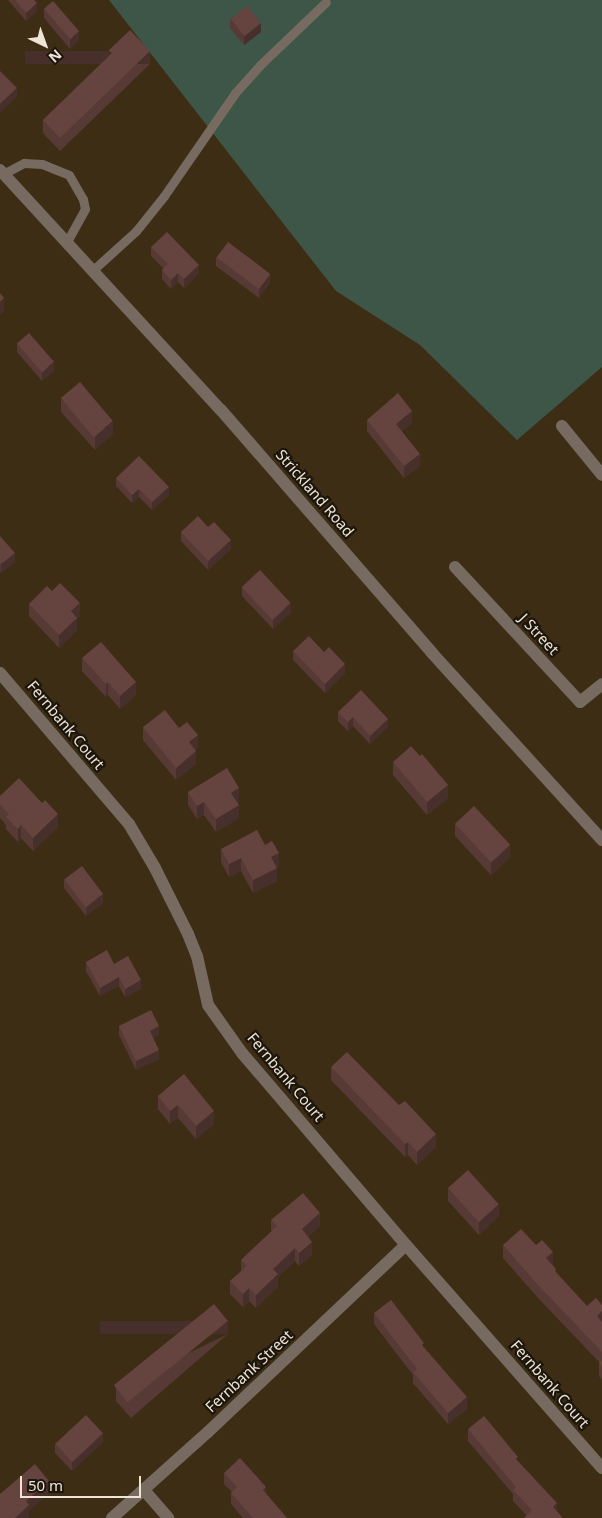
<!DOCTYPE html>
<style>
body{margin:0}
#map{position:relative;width:602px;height:1518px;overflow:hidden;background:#3c2d14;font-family:"Noto Sans",sans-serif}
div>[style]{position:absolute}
.green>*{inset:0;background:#3e5647}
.service>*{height:9px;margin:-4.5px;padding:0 4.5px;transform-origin:4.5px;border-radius:4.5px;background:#776b61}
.minor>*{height:12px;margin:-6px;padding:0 6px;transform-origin:6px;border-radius:6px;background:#776b61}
.wall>*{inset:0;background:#573a35}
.shaded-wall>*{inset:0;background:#472f2b;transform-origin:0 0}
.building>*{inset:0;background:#65433e;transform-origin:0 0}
span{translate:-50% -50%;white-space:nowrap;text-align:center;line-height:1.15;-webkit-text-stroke:4.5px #1d160c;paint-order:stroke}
.street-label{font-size:15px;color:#efe5d7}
.north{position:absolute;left:20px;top:20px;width:50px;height:50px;-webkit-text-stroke:4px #1d160c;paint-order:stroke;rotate:138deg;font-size:14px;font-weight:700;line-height:20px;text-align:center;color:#efe5d7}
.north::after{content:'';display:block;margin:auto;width:18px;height:22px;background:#efe5d7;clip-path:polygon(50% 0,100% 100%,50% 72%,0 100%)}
.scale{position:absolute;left:20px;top:1476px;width:121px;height:22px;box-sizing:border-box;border:2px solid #efe5d7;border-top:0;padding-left:6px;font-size:15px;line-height:18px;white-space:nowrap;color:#efe5d7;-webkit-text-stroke:4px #1d160c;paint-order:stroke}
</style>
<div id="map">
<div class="green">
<div style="clip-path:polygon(109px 0,602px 0,602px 367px,517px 440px,420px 345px,336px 291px)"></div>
</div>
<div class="service">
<div style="left:3px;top:174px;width:24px;rotate:-28deg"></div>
<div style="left:24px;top:163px;width:18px;rotate:3deg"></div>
<div style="left:42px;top:164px;width:29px;rotate:22deg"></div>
<div style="left:69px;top:175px;width:28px;rotate:60deg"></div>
<div style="left:83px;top:199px;width:10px;rotate:79deg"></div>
<div style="left:85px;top:209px;width:38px;rotate:119deg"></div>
<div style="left:93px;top:270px;width:58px;rotate:-42.2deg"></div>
<div style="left:136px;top:231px;width:45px;rotate:-51.3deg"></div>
<div style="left:164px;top:196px;width:125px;rotate:-55.4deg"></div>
<div style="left:235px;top:93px;width:38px;rotate:-48deg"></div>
<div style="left:260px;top:65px;width:91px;rotate:-43.7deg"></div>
</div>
<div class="minor">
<div style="left:0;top:170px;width:326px;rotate:47.4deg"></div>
<div style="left:221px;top:410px;width:322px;rotate:49deg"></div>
<div style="left:432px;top:653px;width:253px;rotate:47.7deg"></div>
<div style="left:562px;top:426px;width:63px;rotate:50.8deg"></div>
<div style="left:455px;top:567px;width:184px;rotate:47.2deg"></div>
<div style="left:580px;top:702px;width:28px;rotate:-39deg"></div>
<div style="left:0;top:673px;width:199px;rotate:49.5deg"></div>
<div style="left:129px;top:824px;width:51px;rotate:59.4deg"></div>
<div style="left:155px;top:868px;width:74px;rotate:63.4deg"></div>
<div style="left:188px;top:934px;width:24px;rotate:68deg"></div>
<div style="left:197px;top:956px;width:50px;rotate:77.3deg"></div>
<div style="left:208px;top:1005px;width:59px;rotate:54.7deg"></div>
<div style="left:242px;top:1053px;width:253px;rotate:49.5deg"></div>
<div style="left:406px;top:1245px;width:297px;rotate:48.7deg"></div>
<div style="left:144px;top:1490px;width:37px;rotate:49deg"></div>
<div style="left:112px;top:1518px;width:129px;rotate:-41.9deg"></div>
<div style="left:208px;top:1432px;width:272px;rotate:-43.4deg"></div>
</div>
<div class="wall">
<div style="clip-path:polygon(8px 0,34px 0,37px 11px,26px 21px)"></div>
<div style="clip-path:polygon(44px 9px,79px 40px,70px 49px,44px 18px)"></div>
<div style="clip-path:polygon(230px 19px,261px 32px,244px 45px,230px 28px)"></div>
<div style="clip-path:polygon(109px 50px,150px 64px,60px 151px,43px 133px,43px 120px,109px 56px)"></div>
<div style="clip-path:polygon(151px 247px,199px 273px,184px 288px,178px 282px,171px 289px,162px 279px,162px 270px,163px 268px,151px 256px)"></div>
<div style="clip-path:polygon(216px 257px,270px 283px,259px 298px,216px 266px)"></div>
<div style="clip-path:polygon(17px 343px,54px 371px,42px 381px,17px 352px)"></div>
<div style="clip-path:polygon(61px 399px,113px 434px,95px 450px,61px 412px)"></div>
<div style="clip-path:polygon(367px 420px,412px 423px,402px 431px,420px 466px,404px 478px,367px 431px)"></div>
<div style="clip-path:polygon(116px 478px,169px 495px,152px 510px,139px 497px,132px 503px,116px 486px)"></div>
<div style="clip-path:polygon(208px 527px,231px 549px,208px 570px,181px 541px,181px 532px)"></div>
<div style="clip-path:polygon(0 536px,15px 562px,1px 573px,0 571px)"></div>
<div style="clip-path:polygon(242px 587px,291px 612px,273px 629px,242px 596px)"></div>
<div style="clip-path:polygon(29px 604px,80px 616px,77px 619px,77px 630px,59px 648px,29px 616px)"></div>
<div style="clip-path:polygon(293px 651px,345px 673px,325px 693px,293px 660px)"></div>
<div style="clip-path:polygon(82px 658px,136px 695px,120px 709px,108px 695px,106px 697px,82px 671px)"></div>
<div style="clip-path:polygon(338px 712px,388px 727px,370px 744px,353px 726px,348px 731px,338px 721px)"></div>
<div style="clip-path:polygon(143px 727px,179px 728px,198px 748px,195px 750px,196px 764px,176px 780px,143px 740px)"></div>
<div style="clip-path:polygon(393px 762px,448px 798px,427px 815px,393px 775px)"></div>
<div style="clip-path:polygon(188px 792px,239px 801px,237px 803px,239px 818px,216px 832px,204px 815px,197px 819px,188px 805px)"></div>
<div style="clip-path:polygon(0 796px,42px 803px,58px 827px,33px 851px,21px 838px,18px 842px,6px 829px,6px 825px,0 818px)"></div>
<div style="clip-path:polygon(455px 824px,510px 858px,491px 875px,455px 836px)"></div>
<div style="clip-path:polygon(265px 845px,279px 866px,276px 867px,277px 881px,253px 893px,241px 871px,229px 877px,221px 862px,221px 849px)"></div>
<div style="clip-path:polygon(64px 879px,103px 903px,86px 916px,64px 888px)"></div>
<div style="clip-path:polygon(86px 962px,114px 964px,141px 989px,125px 997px,119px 986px,100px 996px,86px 971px)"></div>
<div style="clip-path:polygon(119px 1026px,159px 1035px,153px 1038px,159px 1059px,136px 1070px,119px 1035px)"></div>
<div style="clip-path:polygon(331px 1067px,399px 1105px,436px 1147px,417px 1165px,408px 1155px,405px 1157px,331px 1080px)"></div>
<div style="clip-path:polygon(184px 1074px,214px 1124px,196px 1139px,178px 1118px,170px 1124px,158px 1109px,158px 1096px)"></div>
<div style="clip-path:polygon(448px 1188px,499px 1216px,479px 1235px,448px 1201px)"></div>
<div style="clip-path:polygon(271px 1220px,320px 1226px,308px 1237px,312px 1255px,299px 1266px,295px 1261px,278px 1277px,278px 1287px,256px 1308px,249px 1301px,243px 1307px,230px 1294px,230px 1281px,241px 1271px,241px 1260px,271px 1232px)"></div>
<div style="clip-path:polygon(503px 1245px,553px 1265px,556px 1273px,587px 1306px,602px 1305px,602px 1380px,599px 1376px,599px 1362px,538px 1298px,503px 1258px)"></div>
<div style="clip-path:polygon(374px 1313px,467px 1409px,448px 1424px,413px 1383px,413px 1375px,374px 1324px)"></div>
<div style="clip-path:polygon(228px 1334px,131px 1418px,116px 1401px,116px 1388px)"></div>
<div style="clip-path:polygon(468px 1429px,518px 1462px,562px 1518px,527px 1516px,513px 1501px,513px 1494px,468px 1441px)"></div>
<div style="clip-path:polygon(103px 1442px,72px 1471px,55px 1453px,55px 1444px)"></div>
<div style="clip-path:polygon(224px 1473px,266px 1494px,287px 1518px,243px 1518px,231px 1504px,231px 1493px,232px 1492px,224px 1484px)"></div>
</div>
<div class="shaded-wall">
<div style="clip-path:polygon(37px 3px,37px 11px,26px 21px,26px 13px)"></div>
<div style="clip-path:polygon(261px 23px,261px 32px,244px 45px,244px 36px)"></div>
<div style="clip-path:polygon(79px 31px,79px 40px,70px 49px,70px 40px)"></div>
<div style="left:150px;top:51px;width:13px;height:125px;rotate:90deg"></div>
<div style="clip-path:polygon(17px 88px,17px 97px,0 113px,0 104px)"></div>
<div style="clip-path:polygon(199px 265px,199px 273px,184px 288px,184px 279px)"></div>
<div style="clip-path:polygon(178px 273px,178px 282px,171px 289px,171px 280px)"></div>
<div style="clip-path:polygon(270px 274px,270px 283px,259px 298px,259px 289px)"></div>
<div style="clip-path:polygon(4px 298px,4px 311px,0 315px,0 302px)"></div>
<div style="clip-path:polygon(54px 362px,54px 371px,42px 381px,42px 373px)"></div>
<div style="clip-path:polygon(412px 411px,412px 423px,396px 436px,396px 424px)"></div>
<div style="clip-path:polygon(113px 421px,113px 434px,95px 450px,95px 437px)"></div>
<div style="clip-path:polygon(420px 454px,420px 466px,404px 478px,404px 466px)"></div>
<div style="clip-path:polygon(169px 487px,169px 495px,152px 510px,152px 502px)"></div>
<div style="clip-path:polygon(139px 489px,139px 497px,132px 503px,132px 495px)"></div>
<div style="clip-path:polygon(231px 540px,231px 549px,208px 570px,208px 561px)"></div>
<div style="clip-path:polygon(15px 553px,15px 562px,1px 573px,1px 564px)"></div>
<div style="clip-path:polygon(80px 603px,80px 616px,77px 619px,77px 630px,59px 648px,59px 635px,71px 611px)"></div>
<div style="clip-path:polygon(291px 603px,291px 612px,273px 629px,273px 620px)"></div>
<div style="clip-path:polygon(345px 664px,345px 673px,325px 693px,325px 684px)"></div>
<div style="clip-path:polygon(108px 682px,108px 695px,106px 697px,106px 684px)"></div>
<div style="clip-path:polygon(136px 682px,136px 695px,120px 709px,120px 696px)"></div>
<div style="clip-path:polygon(353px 717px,353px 726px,348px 731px,348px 722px)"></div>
<div style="clip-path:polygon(388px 719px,388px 727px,370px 744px,370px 736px)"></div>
<div style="clip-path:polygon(198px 735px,198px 748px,189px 755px,189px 742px)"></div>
<div style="clip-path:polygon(196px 751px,196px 764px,176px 780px,176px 768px)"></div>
<div style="clip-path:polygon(448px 785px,448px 798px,427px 815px,427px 802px)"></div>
<div style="clip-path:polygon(239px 788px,239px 801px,231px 806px,231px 793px)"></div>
<div style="clip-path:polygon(204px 802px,204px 815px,197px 819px,197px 806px)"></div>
<div style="clip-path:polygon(239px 805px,239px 818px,216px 832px,216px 819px)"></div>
<div style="clip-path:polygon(58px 814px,58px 827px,33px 851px,33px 838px)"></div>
<div style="clip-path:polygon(21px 825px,21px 838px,18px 842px,18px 829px)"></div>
<div style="clip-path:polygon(510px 845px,510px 858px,491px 875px,491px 862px)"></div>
<div style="clip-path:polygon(279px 853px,279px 866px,271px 870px,271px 857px)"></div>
<div style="clip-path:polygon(241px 858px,241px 871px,229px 877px,229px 864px)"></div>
<div style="clip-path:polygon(277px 868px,277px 881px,253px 893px,253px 880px)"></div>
<div style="clip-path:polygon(103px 894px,103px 903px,86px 916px,86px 908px)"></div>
<div style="clip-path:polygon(119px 977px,119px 986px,100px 996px,100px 988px)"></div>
<div style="clip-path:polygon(141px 980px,141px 989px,125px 997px,125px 989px)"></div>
<div style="clip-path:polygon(159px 1026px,159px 1035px,150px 1040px,150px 1031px)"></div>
<div style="clip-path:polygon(159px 1050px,159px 1059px,136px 1070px,136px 1061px)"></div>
<div style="clip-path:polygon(178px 1105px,178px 1118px,170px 1124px,170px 1111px)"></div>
<div style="clip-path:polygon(214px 1111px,214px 1124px,196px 1139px,196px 1126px)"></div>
<div style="clip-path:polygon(436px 1134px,436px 1147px,417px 1165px,417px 1152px)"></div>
<div style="clip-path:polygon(408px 1142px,408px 1155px,405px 1157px,405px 1144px)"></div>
<div style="clip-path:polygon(499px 1204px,499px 1216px,479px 1235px,479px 1222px)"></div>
<div style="clip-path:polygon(320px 1213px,320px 1226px,302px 1242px,302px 1229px)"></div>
<div style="clip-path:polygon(312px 1242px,312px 1255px,299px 1266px,299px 1253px)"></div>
<div style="clip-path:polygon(295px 1248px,295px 1261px,278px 1277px,278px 1287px,256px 1308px,256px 1295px,273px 1269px)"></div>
<div style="clip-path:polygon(553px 1252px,553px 1265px,546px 1271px,546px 1258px)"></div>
<div style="clip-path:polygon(249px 1288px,249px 1301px,243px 1307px,243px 1294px)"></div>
<div style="clip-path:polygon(602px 1311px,602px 1324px,597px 1316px)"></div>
<div style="left:228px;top:1321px;width:13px;height:128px;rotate:90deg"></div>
<div style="clip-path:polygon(467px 1397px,467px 1409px,448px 1424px,448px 1413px)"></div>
<div style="clip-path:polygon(103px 1433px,103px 1442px,72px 1471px,72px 1462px)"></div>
<div style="clip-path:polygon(49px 1481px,49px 1494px,29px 1511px,29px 1518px,15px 1518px,26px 1501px)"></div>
<div style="clip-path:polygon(266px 1487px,266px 1498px,263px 1490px)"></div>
<div style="clip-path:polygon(557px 1503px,557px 1515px,553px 1507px)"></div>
</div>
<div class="building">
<div style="clip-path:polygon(15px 0,34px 0,37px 3px,26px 13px)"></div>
<div style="left:53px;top:1px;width:40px;height:12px;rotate:49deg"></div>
<div style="left:247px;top:6px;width:22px;height:21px;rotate:51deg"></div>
<div style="clip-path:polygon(130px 30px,150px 51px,60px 138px,43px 120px,112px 53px,109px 50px)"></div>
<div style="clip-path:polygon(0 71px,17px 88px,0 104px)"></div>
<div style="clip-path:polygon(167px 232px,199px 265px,184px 279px,178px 273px,171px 280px,162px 270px,168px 264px,151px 247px)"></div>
<div style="left:228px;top:242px;width:53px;height:19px;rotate:37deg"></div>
<div style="clip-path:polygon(0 293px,4px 298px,0 302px)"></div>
<div style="left:29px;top:333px;width:38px;height:16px;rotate:49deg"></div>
<div style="left:80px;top:382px;width:51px;height:25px;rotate:50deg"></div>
<div style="clip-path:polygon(398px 393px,412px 411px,396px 424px,420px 454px,404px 466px,367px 420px)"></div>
<div style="clip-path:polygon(139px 456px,169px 487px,152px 502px,139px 489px,132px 495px,116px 478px)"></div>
<div style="clip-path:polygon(198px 516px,208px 527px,214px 522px,231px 540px,208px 561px,181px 532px)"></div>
<div style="clip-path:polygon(0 536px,15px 553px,1px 564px,0 562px)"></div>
<div style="left:260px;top:570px;width:45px;height:25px;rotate:47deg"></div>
<div style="clip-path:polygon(60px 583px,80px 603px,71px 611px,77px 618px,59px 635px,29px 604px,47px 586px,52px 591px)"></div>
<div style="clip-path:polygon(309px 636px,324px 652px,329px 647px,345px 664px,325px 684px,293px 651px)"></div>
<div style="clip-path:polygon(101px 642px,136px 682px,120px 696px,108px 682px,106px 684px,82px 658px)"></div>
<div style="clip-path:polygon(361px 690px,388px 719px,370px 736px,353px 717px,348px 722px,338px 712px)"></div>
<div style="clip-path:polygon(165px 710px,179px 728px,187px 722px,198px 735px,189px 742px,196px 751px,176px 768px,143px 727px)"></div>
<div style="clip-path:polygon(411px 746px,420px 756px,422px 754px,448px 785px,427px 802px,393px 762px)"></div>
<div style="clip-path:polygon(227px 768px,239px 788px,231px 793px,239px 805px,216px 819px,204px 802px,197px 806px,188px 792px)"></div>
<div style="clip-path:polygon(19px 778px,42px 803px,45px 800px,58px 814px,33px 838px,21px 825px,18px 829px,6px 817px,9px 814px,0 805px,0 796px)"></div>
<div style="left:474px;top:806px;width:53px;height:26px;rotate:47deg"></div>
<div style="clip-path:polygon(257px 830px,265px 845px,272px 841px,279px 853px,271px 857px,277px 868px,253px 880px,241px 858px,229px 864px,221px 849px)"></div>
<div style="left:82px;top:866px;width:35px;height:22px;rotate:53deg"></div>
<div style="clip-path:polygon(107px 950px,114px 964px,128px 956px,141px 980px,125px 989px,119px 977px,100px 988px,86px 962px)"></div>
<div style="clip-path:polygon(151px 1010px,159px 1026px,150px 1031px,159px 1050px,136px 1061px,119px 1026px)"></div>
<div style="clip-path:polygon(347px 1052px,399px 1105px,405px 1101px,436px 1134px,417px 1152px,408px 1142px,405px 1144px,331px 1067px)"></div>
<div style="clip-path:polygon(184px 1074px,214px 1111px,196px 1126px,178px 1105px,170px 1111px,158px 1096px)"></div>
<div style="left:468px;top:1170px;width:46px;height:27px;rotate:48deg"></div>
<div style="clip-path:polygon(303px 1193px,320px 1213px,302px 1229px,312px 1242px,299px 1253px,295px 1248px,273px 1269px,278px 1274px,256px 1295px,249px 1288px,243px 1294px,230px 1281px,247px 1266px,241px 1260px,277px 1226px,271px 1220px)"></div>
<div style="clip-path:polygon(521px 1229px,536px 1245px,542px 1240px,553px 1252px,546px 1258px,556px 1269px,555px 1271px,587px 1306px,596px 1298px,602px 1305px,602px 1311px,597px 1316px,602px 1322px,602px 1352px,538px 1285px,503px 1245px)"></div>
<div style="clip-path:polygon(391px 1300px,424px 1343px,422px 1345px,467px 1397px,448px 1413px,413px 1372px,417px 1369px,374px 1313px)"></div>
<div style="left:214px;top:1304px;width:22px;height:129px;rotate:51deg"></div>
<div style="clip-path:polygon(602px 1360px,602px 1367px,599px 1363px)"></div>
<div style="left:86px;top:1415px;width:25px;height:42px;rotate:47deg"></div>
<div style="clip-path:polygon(484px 1416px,518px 1457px,516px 1459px,557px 1503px,553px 1507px,562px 1517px,561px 1518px,524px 1518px,532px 1510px,513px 1490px,516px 1487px,468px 1429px)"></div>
<div style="clip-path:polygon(240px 1458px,266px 1487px,263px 1490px,287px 1518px,253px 1518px,231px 1493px,237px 1487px,224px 1473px)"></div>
<div style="clip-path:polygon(35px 1464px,49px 1481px,26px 1501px,29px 1505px,15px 1518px,0 1518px,0 1494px)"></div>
</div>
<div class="street-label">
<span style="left:315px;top:493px;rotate:49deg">Strickland Road</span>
<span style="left:539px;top:634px;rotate:47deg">J Street</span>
<span style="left:66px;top:725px;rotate:50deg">Fernbank Court</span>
<span style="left:286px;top:1077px;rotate:50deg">Fernbank Court</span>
<span style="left:249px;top:1371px;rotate:-43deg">Fernbank Street</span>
<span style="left:550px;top:1384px;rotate:49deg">Fernbank Court</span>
</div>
<div class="north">N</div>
<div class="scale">50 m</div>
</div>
